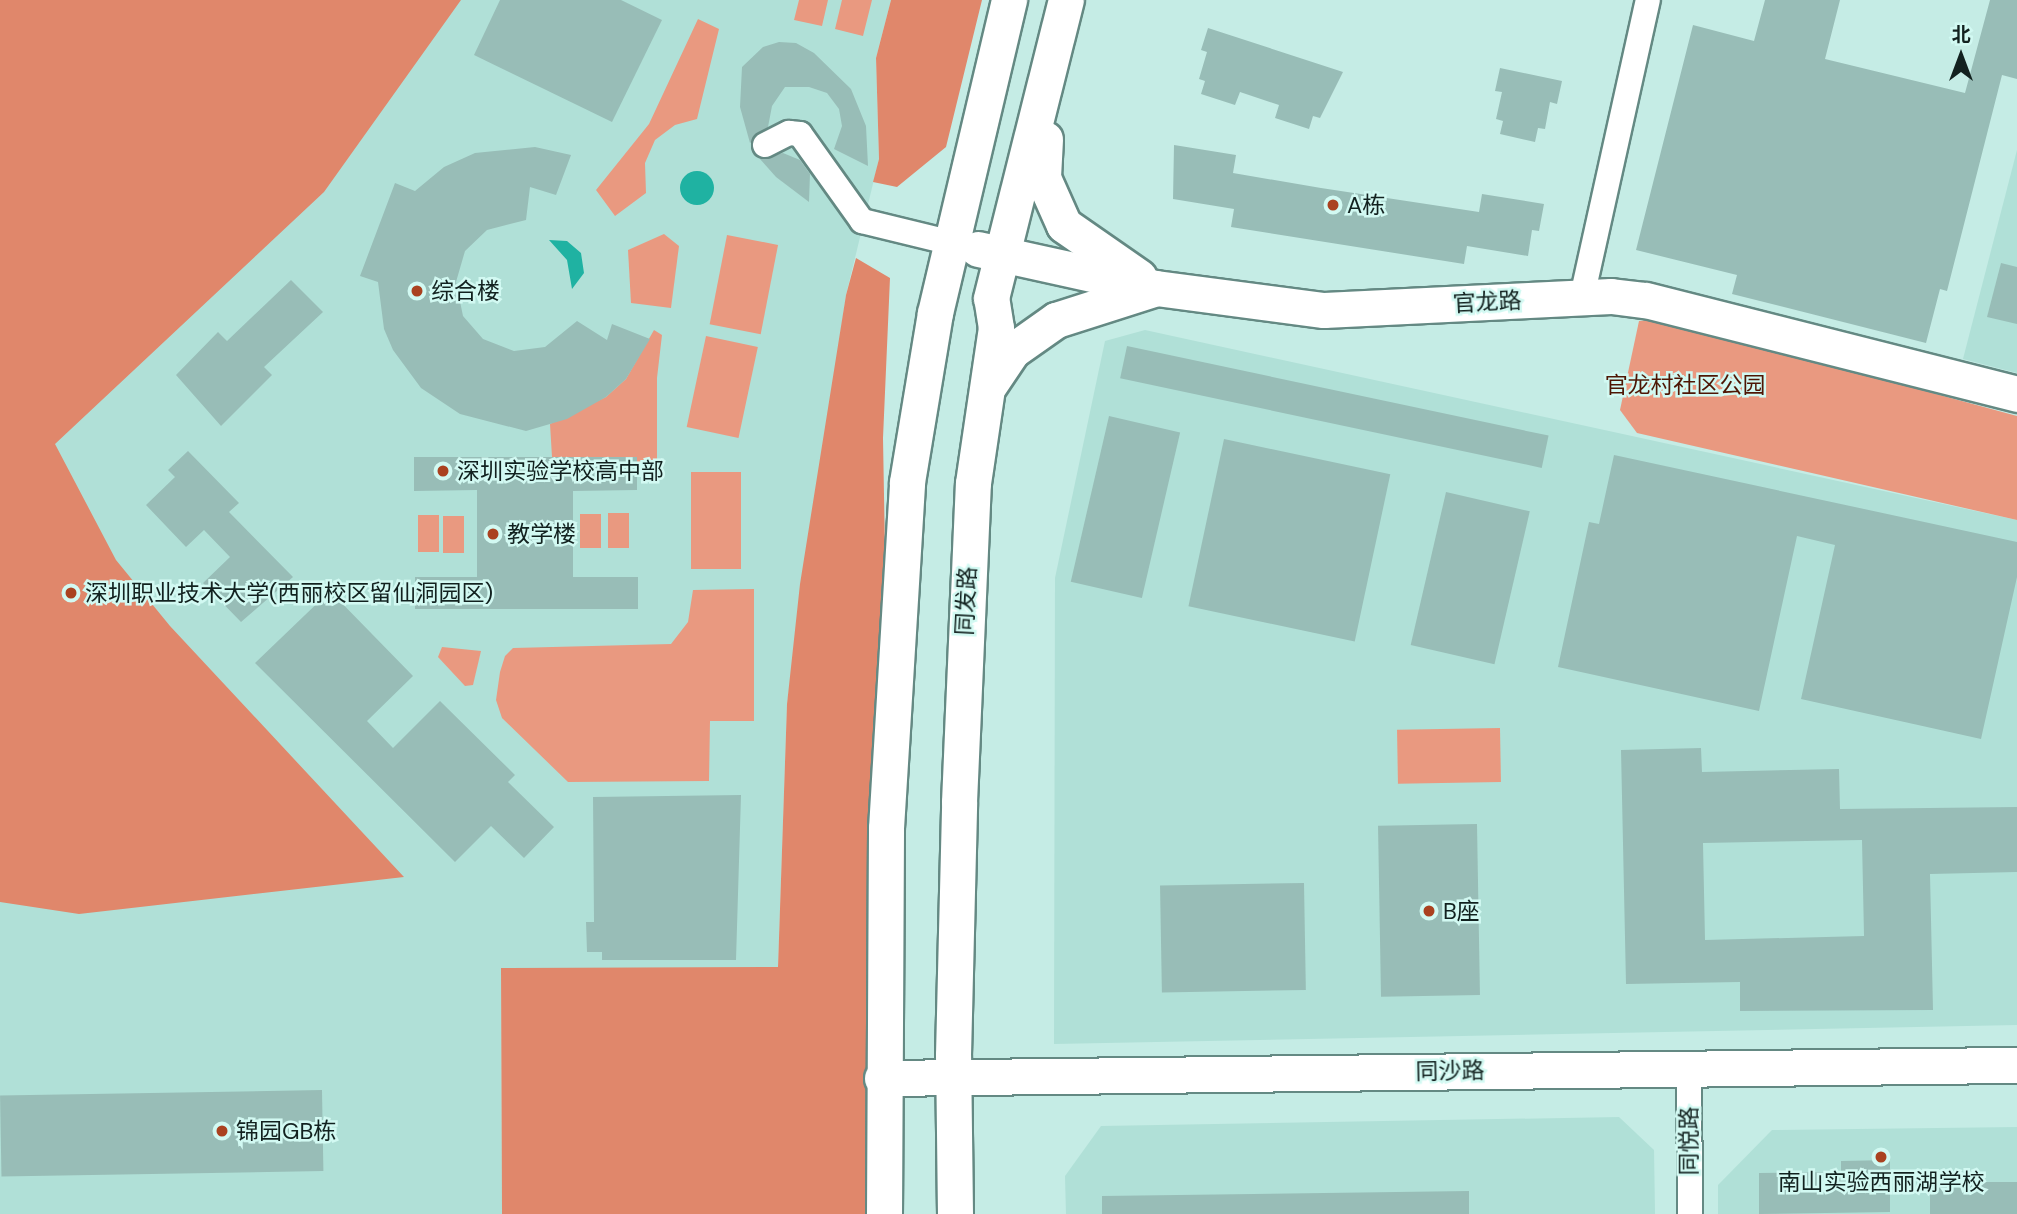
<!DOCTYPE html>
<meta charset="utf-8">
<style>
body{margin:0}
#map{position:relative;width:2017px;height:1214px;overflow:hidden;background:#c5ece5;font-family:"DM Sans","Noto Sans SC",sans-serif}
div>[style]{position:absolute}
.built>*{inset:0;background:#b0e0d7}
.green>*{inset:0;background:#e99980;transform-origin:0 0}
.forest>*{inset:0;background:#e0876b}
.water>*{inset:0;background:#1fb2a2}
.round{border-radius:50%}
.building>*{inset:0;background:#98bdb7;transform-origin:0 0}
.roads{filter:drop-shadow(2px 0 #648983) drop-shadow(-2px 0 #648983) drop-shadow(0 2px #648983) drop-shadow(0 -2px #648983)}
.street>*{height:24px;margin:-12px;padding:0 12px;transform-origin:12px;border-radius:12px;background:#fff}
.secondary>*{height:35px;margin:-17.5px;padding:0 17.5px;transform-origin:17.5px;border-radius:17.5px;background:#fff}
.dots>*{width:19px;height:19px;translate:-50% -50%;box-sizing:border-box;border:4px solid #d2f9f2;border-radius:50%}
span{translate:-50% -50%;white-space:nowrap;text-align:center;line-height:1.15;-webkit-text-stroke:5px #d2f9f2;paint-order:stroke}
.poi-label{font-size:23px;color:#12211f}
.left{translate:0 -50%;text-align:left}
.street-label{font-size:23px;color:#12211f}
.park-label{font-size:23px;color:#4e1604}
.north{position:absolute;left:1926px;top:21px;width:70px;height:70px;-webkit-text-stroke:5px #d2f9f2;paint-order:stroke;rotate:0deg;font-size:19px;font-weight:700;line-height:28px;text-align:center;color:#12211f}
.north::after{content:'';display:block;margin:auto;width:24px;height:32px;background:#12211f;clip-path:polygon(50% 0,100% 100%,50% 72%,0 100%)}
</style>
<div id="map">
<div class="built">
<div style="clip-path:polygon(0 0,891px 0,876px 58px,879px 159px,846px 295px,787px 704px,778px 968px,501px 968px,502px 1214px,0 1214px)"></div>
<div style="clip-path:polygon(2017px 150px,2017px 373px,1963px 359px)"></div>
<div style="clip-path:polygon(1145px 330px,2017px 520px,2017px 1025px,1054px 1044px,1055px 578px,1105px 341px)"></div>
<div style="clip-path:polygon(1619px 1117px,1654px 1150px,1655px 1214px,1066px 1214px,1065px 1176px,1101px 1126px)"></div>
<div style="clip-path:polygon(2017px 1127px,2017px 1214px,1718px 1214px,1718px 1185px,1772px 1130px)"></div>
</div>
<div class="green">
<div style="clip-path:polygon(799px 0,828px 0,822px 26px,794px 20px)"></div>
<div style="clip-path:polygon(842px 0,872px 0,863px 36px,835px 29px)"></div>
<div style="clip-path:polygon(698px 19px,719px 29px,697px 119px,675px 125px,655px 140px,645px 163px,646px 193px,615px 216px,596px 190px,649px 124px)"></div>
<div style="clip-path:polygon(664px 234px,679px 246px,671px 308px,631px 303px,628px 250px)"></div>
<div style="left:727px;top:235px;width:52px;height:91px;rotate:11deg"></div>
<div style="clip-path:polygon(1661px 319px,2017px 416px,2017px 520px,1637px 433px,1620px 410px,1639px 321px)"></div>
<div style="clip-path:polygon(654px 330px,662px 335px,657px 378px,657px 470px,637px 470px,636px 457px,552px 457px,550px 424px,606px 397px,626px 379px)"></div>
<div style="left:706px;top:336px;width:53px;height:93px;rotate:12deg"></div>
<div style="left:691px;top:472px;width:50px;height:97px"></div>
<div style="left:608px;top:513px;width:21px;height:35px"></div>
<div style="left:580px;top:514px;width:21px;height:34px"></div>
<div style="left:418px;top:515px;width:21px;height:37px"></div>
<div style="left:443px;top:516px;width:21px;height:37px"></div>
<div style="clip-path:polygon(754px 589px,754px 721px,710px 721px,709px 781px,568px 782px,502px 718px,496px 700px,500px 672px,505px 656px,513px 648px,671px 644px,688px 622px,693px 590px)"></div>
<div style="clip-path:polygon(442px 647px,481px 651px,473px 685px,465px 686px,438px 657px)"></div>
<div style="left:1500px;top:728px;width:54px;height:103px;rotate:89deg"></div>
</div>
<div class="forest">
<div style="clip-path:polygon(0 0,461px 0,324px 192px,55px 444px,116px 560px,170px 626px,404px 877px,79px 914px,0 902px)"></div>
<div style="clip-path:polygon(891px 0,982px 0,946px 147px,897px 187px,873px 182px,879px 159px,876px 58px)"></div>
<div style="clip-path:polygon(856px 258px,890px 278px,883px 438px,885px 551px,872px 767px,867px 951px,868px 1214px,502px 1214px,501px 968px,778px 967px,787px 704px,800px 584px,846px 295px)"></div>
</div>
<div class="water">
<div class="round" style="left:680px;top:171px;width:34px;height:34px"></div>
<div style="clip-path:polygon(549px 240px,567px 241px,581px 253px,584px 273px,572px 289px,567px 260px)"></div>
</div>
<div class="building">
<div style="clip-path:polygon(500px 0,621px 0,662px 20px,612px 122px,474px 55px)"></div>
<div style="clip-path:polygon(1765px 0,1840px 0,1825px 59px,1965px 93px,1990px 0,2017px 0,2017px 79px,2002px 75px,1947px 291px,1940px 289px,1926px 343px,1732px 294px,1737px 275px,1636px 250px,1693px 25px,1754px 41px)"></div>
<div style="clip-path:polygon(1208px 28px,1343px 72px,1320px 118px,1313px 116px,1309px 129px,1275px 118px,1279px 105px,1240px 92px,1235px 105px,1201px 94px,1205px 81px,1199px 79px,1207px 52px,1201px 50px)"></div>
<div style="clip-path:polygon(779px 42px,796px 43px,814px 53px,851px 89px,866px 126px,868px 166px,834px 149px,842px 126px,839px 109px,827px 93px,809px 87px,785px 87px,772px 106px,768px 127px,750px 143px,740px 107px,742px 67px,763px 47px)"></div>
<div style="clip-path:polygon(1500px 68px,1562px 81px,1557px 104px,1550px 102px,1545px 129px,1538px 128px,1535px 142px,1500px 134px,1503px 121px,1496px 119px,1502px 92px,1495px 91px)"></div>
<div style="clip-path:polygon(1174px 145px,1236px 155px,1233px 173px,1321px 188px,1479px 212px,1482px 194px,1544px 204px,1539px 231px,1532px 230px,1528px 256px,1467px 246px,1464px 264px,1231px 227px,1234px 209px,1173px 199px)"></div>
<div style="clip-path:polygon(535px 147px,571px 155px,556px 195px,530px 187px,526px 220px,487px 230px,465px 251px,456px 282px,463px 316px,483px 339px,514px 351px,545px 347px,577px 321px,607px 340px,612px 324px,650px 339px,626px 379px,606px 397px,567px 419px,526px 431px,460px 414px,421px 388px,393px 350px,384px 329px,378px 282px,360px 276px,395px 183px,415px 191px,444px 167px,475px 153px)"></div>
<div style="clip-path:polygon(783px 153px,800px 160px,810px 174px,809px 202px,776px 177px,760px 159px)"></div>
<div style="clip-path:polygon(2001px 263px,2017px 267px,2017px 324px,1987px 317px)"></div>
<div style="clip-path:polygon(291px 280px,323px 312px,264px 367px,272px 375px,221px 426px,176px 375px,218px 332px,227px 341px)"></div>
<div style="left:1127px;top:346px;width:431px;height:33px;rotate:12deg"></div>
<div style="left:1109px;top:416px;width:73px;height:170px;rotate:13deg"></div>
<div style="left:1224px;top:439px;width:170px;height:171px;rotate:12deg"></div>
<div style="clip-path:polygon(188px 451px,239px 503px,229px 512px,293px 577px,241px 622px,203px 583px,230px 557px,204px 530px,186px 547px,146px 505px,175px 477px,168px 470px)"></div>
<div style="clip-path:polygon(1614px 455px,2017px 542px,2017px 577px,1981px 739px,1801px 699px,1835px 545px,1797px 536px,1759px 711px,1558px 667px,1589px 522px,1599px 524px)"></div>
<div style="clip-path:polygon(414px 457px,637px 457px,637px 490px,573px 491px,573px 577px,638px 577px,638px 609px,415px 609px,415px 577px,477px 577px,477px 490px,414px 491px)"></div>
<div style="left:1446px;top:492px;width:86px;height:157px;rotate:13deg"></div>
<div style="clip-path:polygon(330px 591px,413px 676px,367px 721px,393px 748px,440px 701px,515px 775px,508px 782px,554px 827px,524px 858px,491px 826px,455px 862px,255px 663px)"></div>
<div style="clip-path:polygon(evenodd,1701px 748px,1702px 772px,1839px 769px,1840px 809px,2017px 807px,2017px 872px,1930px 874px,1933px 1010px,1740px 1011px,1740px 982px,1626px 984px,1621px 750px,1701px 748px,1862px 840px,1864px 936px,1705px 940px,1703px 843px,1862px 840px)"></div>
<div style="clip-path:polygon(741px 795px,736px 960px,602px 960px,602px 952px,587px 952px,586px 922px,594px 922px,593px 797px)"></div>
<div style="left:1477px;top:824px;width:171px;height:99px;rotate:89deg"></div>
<div style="left:1304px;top:883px;width:107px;height:144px;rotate:89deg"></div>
<div style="left:322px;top:1090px;width:81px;height:322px;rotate:89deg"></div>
<div style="clip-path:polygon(1890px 1160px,1890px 1212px,1759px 1214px,1759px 1173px,1841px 1172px,1841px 1161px)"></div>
<div style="left:2017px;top:1182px;width:32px;height:87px;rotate:90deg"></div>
<div style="clip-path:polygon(1469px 1191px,1469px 1214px,1102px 1214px,1102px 1196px)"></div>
</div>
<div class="roads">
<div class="street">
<div style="left:765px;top:145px;width:27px;rotate:-27deg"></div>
<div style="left:789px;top:133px;width:11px;rotate:5deg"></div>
<div style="left:800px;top:134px;width:107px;rotate:54.5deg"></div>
<div style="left:862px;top:221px;width:93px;rotate:13.7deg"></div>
<div style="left:1582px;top:297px;width:304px;rotate:-77.5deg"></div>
<div style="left:1689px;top:1069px;width:145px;rotate:89.6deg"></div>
</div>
<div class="secondary">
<div style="left:1045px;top:139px;width:39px;rotate:93deg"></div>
<div style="left:1043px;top:178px;width:51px;rotate:65.9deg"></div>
<div style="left:1064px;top:225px;width:91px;rotate:34.7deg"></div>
<div style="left:978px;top:249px;width:182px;rotate:12.4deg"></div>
<div style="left:1156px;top:288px;width:169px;rotate:7.5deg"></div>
<div style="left:1324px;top:310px;width:287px;rotate:-2.8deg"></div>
<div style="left:1611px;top:296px;width:35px;rotate:7deg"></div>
<div style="left:1646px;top:300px;width:383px;rotate:14.2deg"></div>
<div style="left:990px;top:384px;width:40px;rotate:-56deg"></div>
<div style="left:1012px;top:351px;width:54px;rotate:-35.2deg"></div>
<div style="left:1056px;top:320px;width:102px;rotate:-17.7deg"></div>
<div style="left:882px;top:1078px;width:1135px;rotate:-0.66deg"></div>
<div style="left:884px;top:1214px;width:386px;rotate:-89.7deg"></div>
<div style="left:886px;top:828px;width:347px;rotate:-86.5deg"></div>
<div style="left:907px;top:482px;width:171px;rotate:-80.6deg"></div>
<div style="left:935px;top:313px;width:322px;rotate:-76.7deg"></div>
<div style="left:955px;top:1214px;width:159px;rotate:-90.7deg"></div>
<div style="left:953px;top:1055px;width:253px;rotate:-88.6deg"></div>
<div style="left:959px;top:802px;width:319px;rotate:-87.5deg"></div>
<div style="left:973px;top:483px;width:157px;rotate:-81.6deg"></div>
<div style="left:996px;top:328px;width:30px;rotate:-99deg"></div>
<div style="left:991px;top:298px;width:307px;rotate:-75.9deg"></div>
</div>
</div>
<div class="dots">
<div style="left:1333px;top:205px;background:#aa4220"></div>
<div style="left:417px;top:291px;background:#aa4220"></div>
<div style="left:443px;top:471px;background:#aa4220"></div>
<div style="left:493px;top:534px;background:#aa4220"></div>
<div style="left:71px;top:593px;background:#aa4220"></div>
<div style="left:1429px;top:911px;background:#aa4220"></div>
<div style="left:222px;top:1131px;background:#aa4220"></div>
<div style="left:1881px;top:1157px;background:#aa4220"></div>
</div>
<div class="poi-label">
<span class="left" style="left:1347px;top:205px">A栋</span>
<span class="left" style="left:431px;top:291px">综合楼</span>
<span class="left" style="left:457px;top:471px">深圳实验学校高中部</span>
<span class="left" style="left:507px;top:534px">教学楼</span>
<span class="left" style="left:85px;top:593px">深圳职业技术大学(西丽校区留仙洞园区)</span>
<span class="left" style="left:1443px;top:911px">B座</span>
<span class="left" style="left:236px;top:1131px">锦园GB栋</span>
<span style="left:1881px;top:1182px">南山实验西丽湖学校</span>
</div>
<div class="street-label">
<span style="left:1487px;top:302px;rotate:-3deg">官龙路</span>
<span style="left:966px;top:601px;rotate:-87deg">同发路</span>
<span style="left:1450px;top:1071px;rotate:-1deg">同沙路</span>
<span style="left:1689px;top:1141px;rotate:-90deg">同悦路</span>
</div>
<div class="park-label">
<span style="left:1685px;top:385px">官龙村社区公园</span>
</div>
<div class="north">北</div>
</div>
